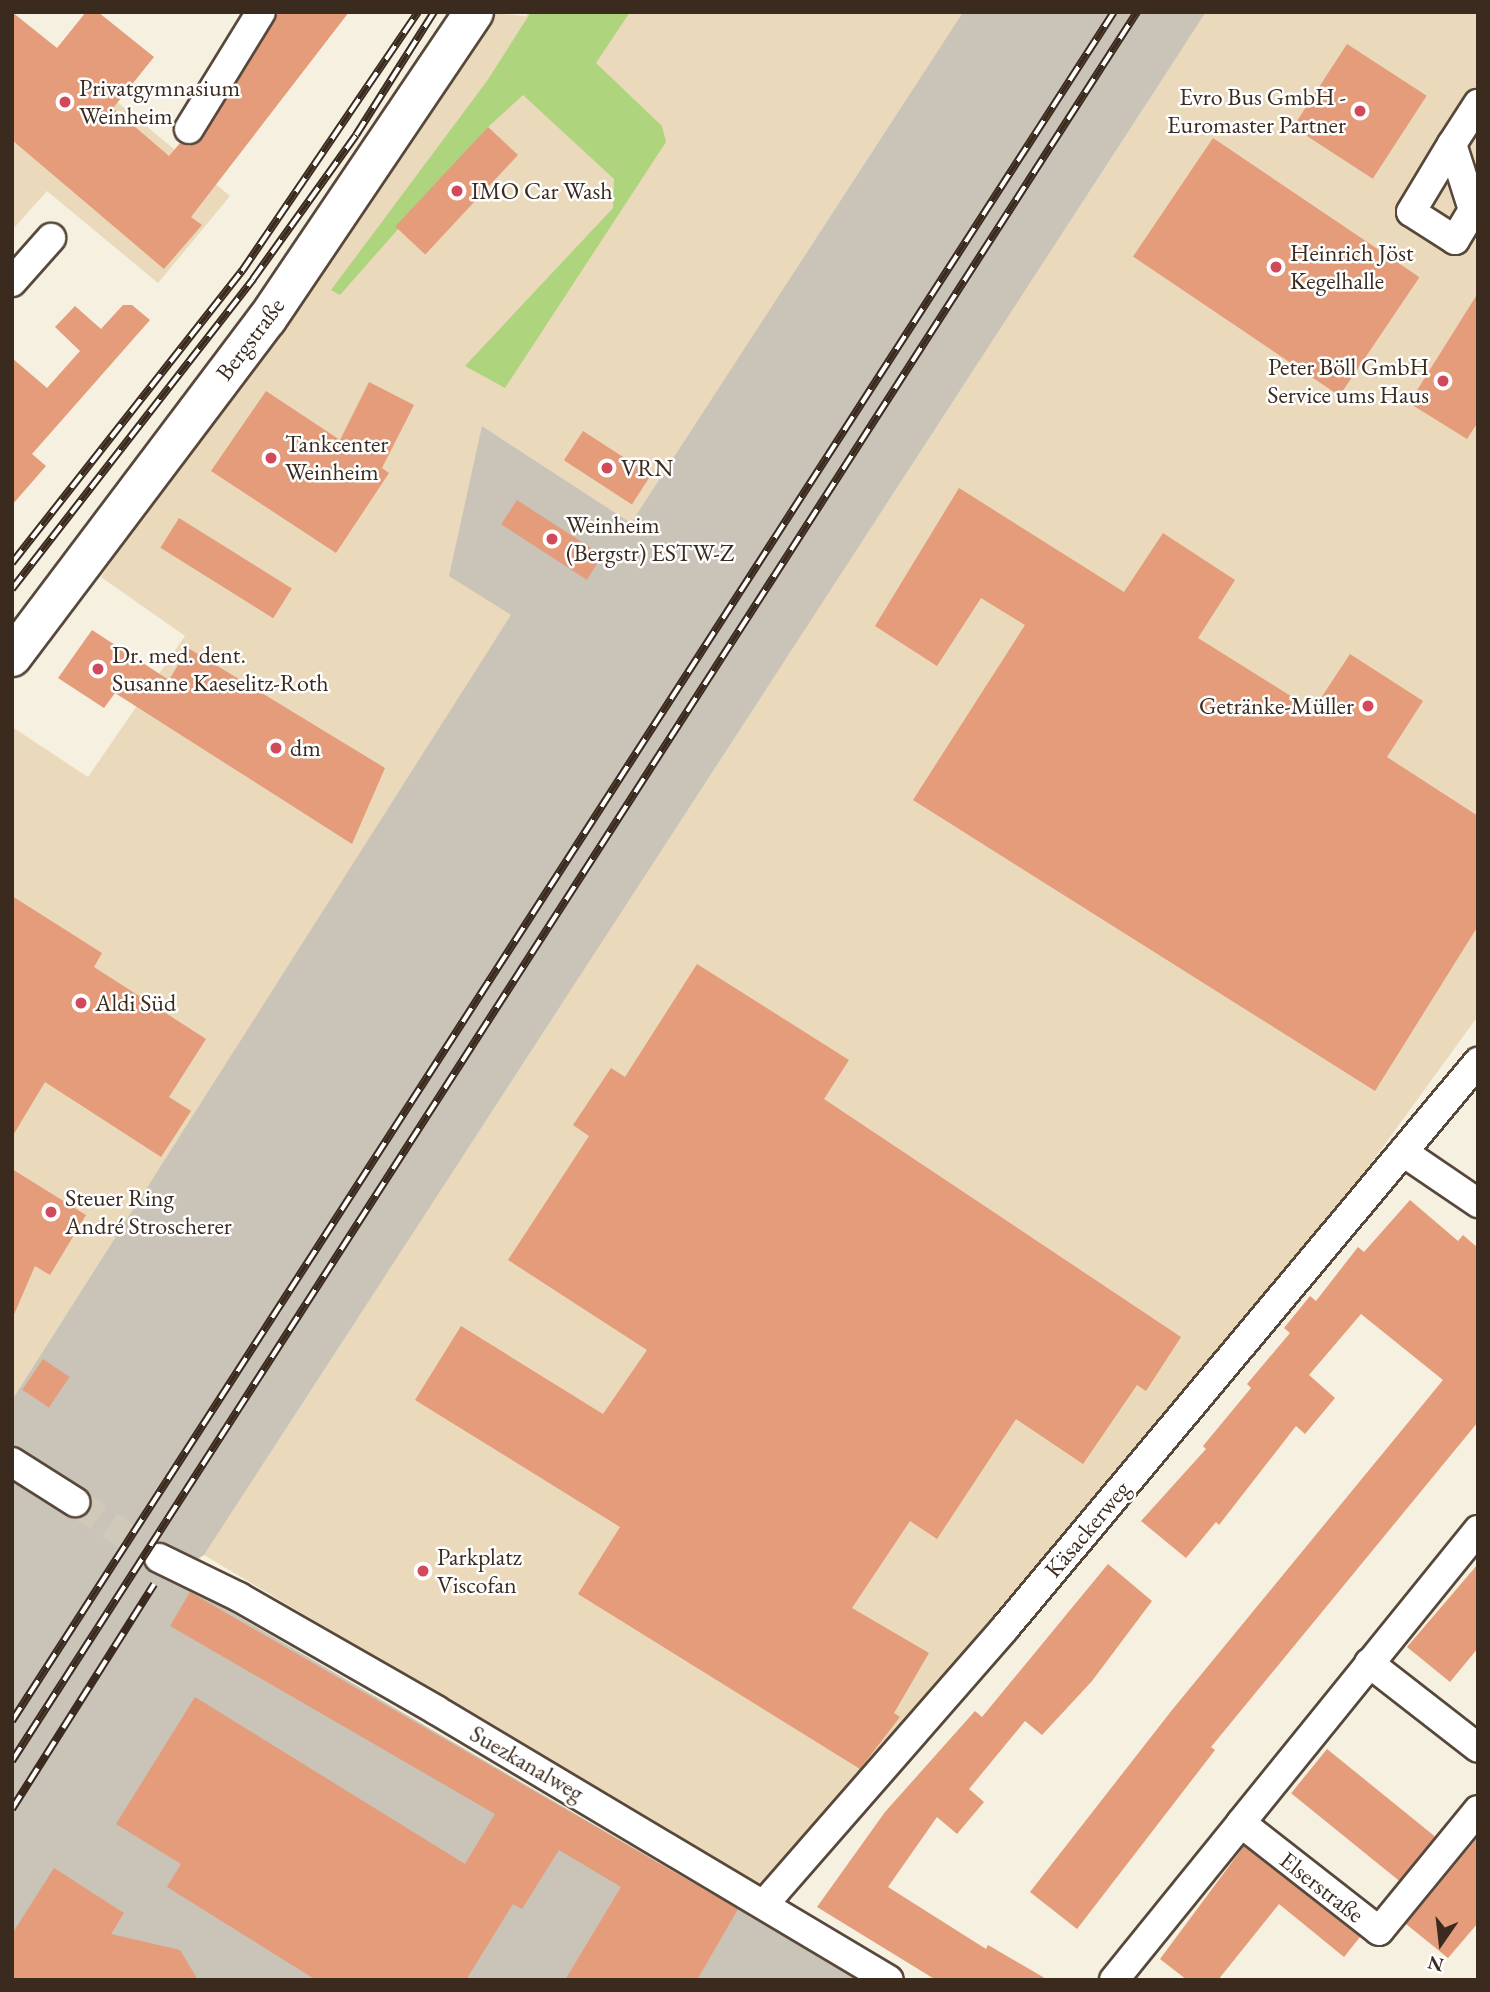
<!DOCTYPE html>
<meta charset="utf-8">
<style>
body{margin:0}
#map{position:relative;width:1490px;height:1992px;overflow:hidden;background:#f5f0df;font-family:"EB Garamond",serif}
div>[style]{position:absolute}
.built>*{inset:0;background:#ead9ba}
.industrial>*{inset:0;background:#cac3b8}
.green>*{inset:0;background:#aed47e}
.building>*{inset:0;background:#e49c7b;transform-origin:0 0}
.street-tunnel>*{height:28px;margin-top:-14px;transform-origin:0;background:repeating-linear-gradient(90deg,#d0c8b8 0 28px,transparent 0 42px)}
.roads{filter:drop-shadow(2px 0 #57483b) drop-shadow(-2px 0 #57483b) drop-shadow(0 2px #57483b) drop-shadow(0 -2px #57483b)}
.street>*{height:28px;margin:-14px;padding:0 14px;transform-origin:14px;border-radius:14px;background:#fff}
.secondary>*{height:38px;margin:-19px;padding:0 19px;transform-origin:19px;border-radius:19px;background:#fff}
.rail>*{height:8px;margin-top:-4px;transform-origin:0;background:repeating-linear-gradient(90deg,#fff 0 16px,#3b2a1e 0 32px);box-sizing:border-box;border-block:2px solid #3b2a1e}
.dots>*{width:19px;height:19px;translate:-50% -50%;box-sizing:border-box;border:4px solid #fff;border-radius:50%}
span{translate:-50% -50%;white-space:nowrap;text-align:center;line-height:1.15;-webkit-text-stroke:5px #fff;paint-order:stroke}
.poi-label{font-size:24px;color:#3b2a1e}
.left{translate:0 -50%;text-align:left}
.right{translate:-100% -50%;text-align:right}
.street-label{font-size:24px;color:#3b2a1e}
.frame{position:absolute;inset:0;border:14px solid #3b2a1e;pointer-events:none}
.north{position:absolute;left:1406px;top:1908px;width:70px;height:70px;-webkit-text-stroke:5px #fff;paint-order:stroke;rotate:194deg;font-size:19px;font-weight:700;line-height:28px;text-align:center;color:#3b2a1e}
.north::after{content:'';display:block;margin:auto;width:24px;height:32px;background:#3b2a1e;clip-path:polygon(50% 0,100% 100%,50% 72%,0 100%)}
</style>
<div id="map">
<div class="built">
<div style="clip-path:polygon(479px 12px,526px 16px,528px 12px,963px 12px,631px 523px,482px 426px,512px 615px,12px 1400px,12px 727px,88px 777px,185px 636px,101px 577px)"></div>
<div style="clip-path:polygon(1206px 12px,1478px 12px,1478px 1016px,1236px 1349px,1107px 1506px,995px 1617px,762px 1887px,204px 1555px)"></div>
<div style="clip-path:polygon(12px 14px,230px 196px,158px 283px,47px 191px,12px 230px)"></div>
</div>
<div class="industrial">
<div style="clip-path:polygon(963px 12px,1206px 12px,204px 1555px,171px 1577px,859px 1980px,12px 1980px,12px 1400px,511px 615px,449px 576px,482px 426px,631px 523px)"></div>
</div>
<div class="green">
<div style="clip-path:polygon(531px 12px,630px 12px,596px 63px,662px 126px,666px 142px,505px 388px,465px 366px,613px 208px,614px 179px,523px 95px,488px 127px,340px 295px,331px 290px,487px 81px)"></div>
</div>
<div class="building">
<div style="clip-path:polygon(12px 12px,57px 48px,86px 12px,98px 12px,154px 57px,113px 108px,169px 156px,180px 143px,189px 146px,203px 138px,279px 12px,349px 12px,191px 217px,202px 225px,164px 269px,12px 140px)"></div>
<div style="left:1347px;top:44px;width:95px;height:99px;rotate:33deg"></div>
<div style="left:488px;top:127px;width:41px;height:136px;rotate:43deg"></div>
<div style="left:1213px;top:138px;width:249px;height:143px;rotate:34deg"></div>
<div style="clip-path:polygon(1478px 293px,1478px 422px,1467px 439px,1409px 403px)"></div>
<div style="clip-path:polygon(123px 305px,132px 305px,150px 320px,32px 454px,46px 466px,12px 505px,12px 358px,47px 388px,80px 351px,55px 327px,75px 306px,101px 329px)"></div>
<div style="clip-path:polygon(369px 382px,414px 405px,382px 468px,389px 473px,336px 553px,211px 471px,266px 391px,340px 440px)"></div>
<div style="left:583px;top:431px;width:81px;height:35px;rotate:33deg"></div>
<div style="clip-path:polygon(959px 488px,1124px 592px,1163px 533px,1235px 580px,1198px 638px,1313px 710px,1350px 654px,1423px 701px,1387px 757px,1478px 816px,1478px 926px,1375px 1091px,913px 800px,1025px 625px,981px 598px,937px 666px,875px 626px)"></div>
<div style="left:517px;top:500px;width:102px;height:29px;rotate:33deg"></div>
<div style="left:179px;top:518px;width:133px;height:35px;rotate:32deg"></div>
<div style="clip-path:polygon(92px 630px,169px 680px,188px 648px,385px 768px,352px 844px,115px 693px,104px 708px,58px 678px)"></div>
<div style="clip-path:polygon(12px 896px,102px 953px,94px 967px,206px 1039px,169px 1097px,191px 1111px,161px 1157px,45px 1082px,12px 1137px)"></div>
<div style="clip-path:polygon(697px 964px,849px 1060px,824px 1099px,1181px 1337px,1146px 1391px,1137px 1385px,1083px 1464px,1016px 1419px,937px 1539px,910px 1521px,852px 1608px,929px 1653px,894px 1713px,900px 1717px,860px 1769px,578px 1594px,620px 1527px,415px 1400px,461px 1326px,603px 1414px,647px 1350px,508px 1260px,589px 1136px,573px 1125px,611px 1068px,625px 1077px)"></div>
<div style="clip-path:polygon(12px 1169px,86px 1215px,50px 1275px,35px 1266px,12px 1319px)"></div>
<div style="clip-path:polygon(1410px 1200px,1458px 1241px,1463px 1235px,1478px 1248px,1478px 1422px,1211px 1747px,1215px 1750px,1077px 1929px,1030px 1892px,1172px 1710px,1443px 1380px,1361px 1314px,1309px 1375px,1335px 1398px,1305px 1434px,1296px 1426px,1219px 1525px,1216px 1522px,1186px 1558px,1141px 1521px,1206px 1449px,1203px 1446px,1251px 1388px,1247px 1384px,1290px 1333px,1284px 1328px,1310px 1296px,1316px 1301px,1358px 1247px,1364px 1252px)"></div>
<div style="left:43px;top:1359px;width:32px;height:37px;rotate:34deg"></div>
<div style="clip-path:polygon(1108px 1564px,1152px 1601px,1092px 1681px,1042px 1735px,1025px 1721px,969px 1789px,984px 1802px,957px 1834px,937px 1817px,888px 1887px,986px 1949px,988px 1945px,1048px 1980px,936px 1980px,817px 1907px,885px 1812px,975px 1711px,982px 1717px)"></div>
<div style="clip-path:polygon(1478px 1564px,1478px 1648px,1450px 1682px,1407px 1647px)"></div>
<div style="clip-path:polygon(190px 1592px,738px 1909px,697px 1980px,565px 1980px,621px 1887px,559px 1850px,522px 1909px,513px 1904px,466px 1980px,316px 1980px,167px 1887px,181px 1864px,116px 1824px,195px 1697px,465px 1864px,495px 1814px,170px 1626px)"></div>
<div style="left:1327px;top:1749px;width:139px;height:57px;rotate:39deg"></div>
<div style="clip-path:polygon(1478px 1837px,1478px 1923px,1448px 1958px,1406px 1924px)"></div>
<div style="clip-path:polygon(1244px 1846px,1360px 1937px,1344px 1957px,1279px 1904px,1218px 1980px,1187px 1980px,1160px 1959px)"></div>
<div style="clip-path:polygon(54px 1868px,124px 1913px,111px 1934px,180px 1950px,198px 1980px,12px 1980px,12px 1934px)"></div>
</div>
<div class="street-tunnel">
<div style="left:75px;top:1502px;width:101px;rotate:33.7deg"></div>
</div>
<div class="roads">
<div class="street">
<div style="left:189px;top:129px;width:137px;rotate:-58.4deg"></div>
<div style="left:1452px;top:144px;width:69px;rotate:72.3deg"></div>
<div style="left:1473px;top:210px;width:35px;rotate:121deg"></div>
<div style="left:1455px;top:240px;width:52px;rotate:-147.5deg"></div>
<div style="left:1411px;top:212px;width:79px;rotate:-58.9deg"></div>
<div style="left:1452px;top:144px;width:48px;rotate:-57deg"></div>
<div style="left:12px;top:282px;width:59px;rotate:-48.4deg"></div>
<div style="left:1403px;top:1152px;width:91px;rotate:34.2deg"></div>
<div style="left:12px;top:1462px;width:75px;rotate:32.4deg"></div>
<div style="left:1478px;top:1530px;width:377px;rotate:129deg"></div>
<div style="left:1241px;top:1823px;width:175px;rotate:38deg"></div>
<div style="left:1379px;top:1931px;width:156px;rotate:-50.7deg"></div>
<div style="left:159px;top:1558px;width:89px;rotate:26deg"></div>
<div style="left:239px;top:1597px;width:227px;rotate:29.8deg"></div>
<div style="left:436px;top:1710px;width:527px;rotate:30.8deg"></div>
<div style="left:1369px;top:1663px;width:138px;rotate:37.9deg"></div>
<div style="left:766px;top:1902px;width:364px;rotate:-48.9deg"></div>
<div style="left:1005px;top:1628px;width:738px;rotate:-50.11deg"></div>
<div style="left:1114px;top:1980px;width:202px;rotate:-51deg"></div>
</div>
<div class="secondary">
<div style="left:12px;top:657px;width:423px;rotate:-53deg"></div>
<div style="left:267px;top:319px;width:370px;rotate:-56deg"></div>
</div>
</div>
<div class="rail">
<div style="left:12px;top:563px;width:372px;rotate:-51.8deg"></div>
<div style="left:242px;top:271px;width:313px;rotate:-55.8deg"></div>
<div style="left:12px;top:589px;width:393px;rotate:-52.1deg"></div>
<div style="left:253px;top:279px;width:177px;rotate:-54.4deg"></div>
<div style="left:356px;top:135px;width:146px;rotate:-57.6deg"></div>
<div style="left:12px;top:1721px;width:2033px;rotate:-57.19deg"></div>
<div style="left:12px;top:1761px;width:2080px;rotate:-57.25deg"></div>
<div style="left:12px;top:1809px;width:266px;rotate:-57.7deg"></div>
</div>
<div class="dots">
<div style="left:65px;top:102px;background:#d1495b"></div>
<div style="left:1360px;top:111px;background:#d1495b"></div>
<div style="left:457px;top:191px;background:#d1495b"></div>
<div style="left:1276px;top:267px;background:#d1495b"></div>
<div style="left:1443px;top:381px;background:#d1495b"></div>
<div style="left:271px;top:458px;background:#d1495b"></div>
<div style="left:607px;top:468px;background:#d1495b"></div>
<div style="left:552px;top:539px;background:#d1495b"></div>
<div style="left:98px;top:669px;background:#d1495b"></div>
<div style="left:1368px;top:706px;background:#d1495b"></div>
<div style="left:276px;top:748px;background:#d1495b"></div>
<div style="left:81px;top:1003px;background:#d1495b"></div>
<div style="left:51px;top:1212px;background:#d1495b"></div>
<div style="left:423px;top:1571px;background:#d1495b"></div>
</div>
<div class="poi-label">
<span class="left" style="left:79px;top:102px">Privatgymnasium<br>Weinheim</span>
<span class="right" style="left:1346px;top:111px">Evro Bus GmbH -<br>Euromaster Partner</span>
<span class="left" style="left:471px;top:191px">IMO Car Wash</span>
<span class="left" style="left:1290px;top:267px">Heinrich Jöst<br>Kegelhalle</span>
<span class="right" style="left:1429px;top:381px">Peter Böll GmbH<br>Service ums Haus</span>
<span class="left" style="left:285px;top:458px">Tankcenter<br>Weinheim</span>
<span class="left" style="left:621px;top:468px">VRN</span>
<span class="left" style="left:566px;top:539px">Weinheim<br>(Bergstr) ESTW-Z</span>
<span class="left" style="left:112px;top:669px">Dr. med. dent.<br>Susanne Kaeselitz-Roth</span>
<span class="right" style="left:1354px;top:706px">Getränke-Müller</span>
<span class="left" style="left:290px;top:748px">dm</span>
<span class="left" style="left:95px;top:1003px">Aldi Süd</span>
<span class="left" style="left:65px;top:1212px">Steuer Ring<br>André Stroscherer</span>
<span class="left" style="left:437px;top:1571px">Parkplatz<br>Viscofan</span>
</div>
<div class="street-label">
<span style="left:250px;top:339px;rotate:-53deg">Bergstraße</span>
<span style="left:1087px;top:1529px;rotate:-50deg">Käsackerweg</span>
<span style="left:527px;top:1763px;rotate:30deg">Suezkanalweg</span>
<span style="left:1322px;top:1887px;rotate:38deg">Elserstraße</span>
</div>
<div class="frame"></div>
<div class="north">N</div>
</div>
